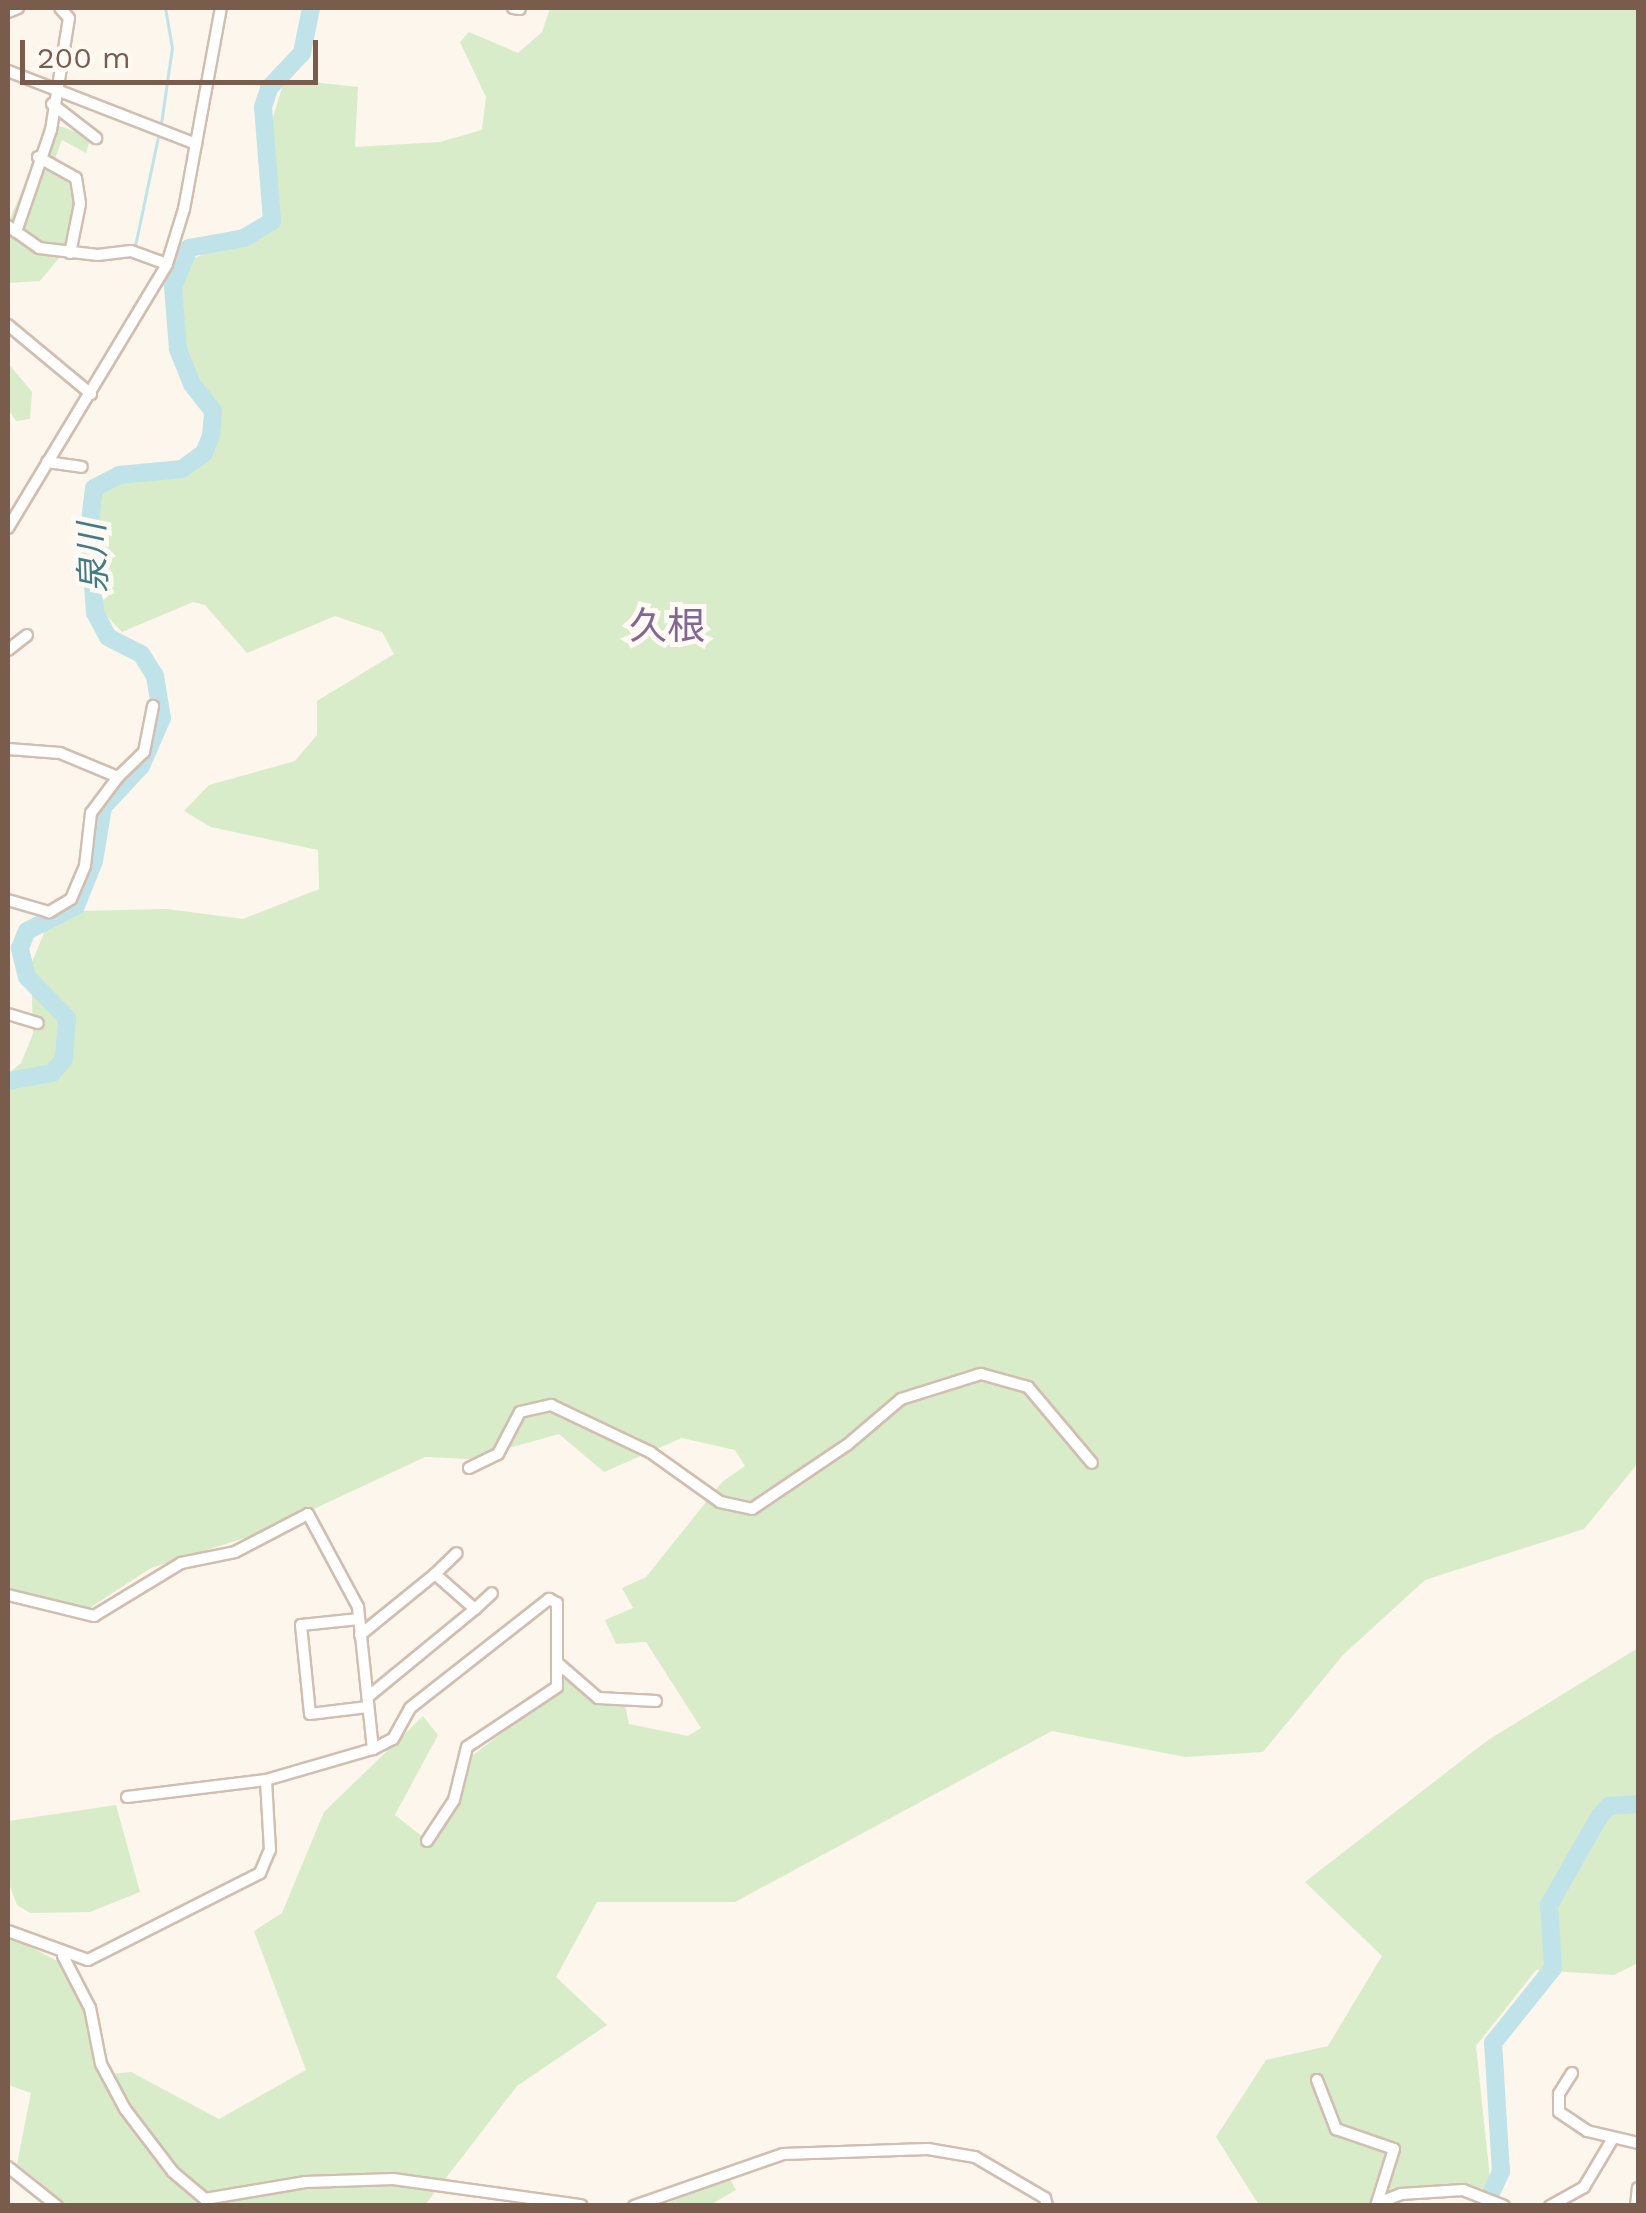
<!DOCTYPE html>
<meta charset="utf-8">
<style>
body{margin:0}
#map{position:relative;width:1646px;height:2213px;overflow:hidden;background:#fdf6ec;font-family:"Work Sans","Noto Sans JP",sans-serif}
div>[style]{position:absolute}
.green>*{inset:0;background:#d8ecc9}
.stream>*{height:2.5px;margin:-1.25px;padding:0 1.25px;transform-origin:1.25px;border-radius:1.25px;background:#bfe3e8}
.river>*{height:18px;margin:-9px;padding:0 9px;transform-origin:9px;border-radius:9px;background:#bfe3e8}
.roads{filter:drop-shadow(2px 0 #d1beb0) drop-shadow(-2px 0 #d1beb0) drop-shadow(0 2px #d1beb0) drop-shadow(0 -2px #d1beb0)}
.minor>*{height:10px;margin:-5px;padding:0 5px;transform-origin:5px;border-radius:5px;background:#fff}
span{translate:-50% -50%;white-space:nowrap;text-align:center;line-height:1.15;-webkit-text-stroke:10px #fffaf3;paint-order:stroke}
.water-label{font-size:35px;color:#437c86;font-style:italic}
.quarter-label{font-size:38px;color:#846695}
.frame{position:absolute;inset:0;border:10px solid #7a5c4d;pointer-events:none}
.scale{position:absolute;left:20px;top:40px;width:298px;height:45px;box-sizing:border-box;border:5px solid #7a5c4d;border-top:0;padding-left:12px;font-size:30px;line-height:35px;white-space:nowrap;color:#7a5c4d;-webkit-text-stroke:8px #fffaf3;paint-order:stroke}
</style>
<div id="map">
<div class="green">
<div style="clip-path:polygon(550px 8px,1638px 8px,1638px 1463px,1584px 1529px,1425px 1580px,1343px 1655px,1263px 1752px,1185px 1757px,1052px 1731px,735px 1902px,597px 1902px,556px 1977px,607px 2025px,517px 2086px,425px 2205px,68px 2205px,17px 2164px,31px 2093px,8px 2085px,8px 1935px,61px 1963px,86px 2012px,99px 2075px,131px 2072px,219px 2119px,306px 2070px,254px 1931px,282px 1913px,324px 1812px,423px 1716px,438px 1735px,395px 1815px,428px 1841px,468px 1759px,559px 1689px,566px 1675px,595px 1699px,624px 1701px,629px 1724px,688px 1736px,701px 1728px,646px 1642px,616px 1644px,605px 1620px,633px 1608px,622px 1588px,646px 1577px,722px 1482px,745px 1466px,735px 1450px,682px 1438px,604px 1472px,559px 1434px,470px 1459px,425px 1457px,269px 1530px,151px 1568px,85px 1611px,8px 1589px,8px 1074px,21px 1063px,33px 1034px,31px 964px,47px 926px,78px 911px,167px 909px,243px 919px,319px 889px,318px 850px,211px 827px,184px 811px,209px 785px,295px 761px,317px 735px,317px 701px,394px 654px,382px 632px,335px 616px,247px 653px,205px 605px,193px 602px,122px 632px,104px 613px,85px 559px,94px 493px,115px 477px,177px 475px,208px 455px,220px 417px,178px 349px,170px 295px,180px 264px,273px 225px,271px 123px,285px 79px,358px 87px,355px 147px,440px 142px,482px 130px,486px 97px,460px 42px,469px 32px,518px 53px,542px 32px)"></div>
<div style="clip-path:polygon(51px 123px,91px 137px,86px 153px,62px 140px,55px 159px,73px 178px,74px 240px,40px 281px,8px 283px,8px 223px)"></div>
<div style="clip-path:polygon(8px 363px,32px 392px,30px 419px,16px 421px,8px 409px)"></div>
<div style="clip-path:polygon(1638px 1648px,1638px 1963px,1614px 1975px,1536px 1970px,1476px 2046px,1491px 2188px,1401px 2192px,1375px 2205px,1259px 2205px,1216px 2137px,1266px 2060px,1328px 2046px,1382px 1956px,1305px 1882px,1488px 1740px)"></div>
<div style="clip-path:polygon(116px 1805px,140px 1892px,90px 1912px,30px 1913px,17px 1905px,8px 1881px,8px 1821px)"></div>
<div style="clip-path:polygon(729px 2177px,736px 2190px,710px 2205px,661px 2206px)"></div>
</div>
<div class="stream">
<div style="left:161px;top:124px;width:77px;rotate:-81.8deg"></div>
<div style="left:172px;top:48px;width:41px;rotate:-99.9deg"></div>
<div style="left:135px;top:246px;width:116px;rotate:-78.1deg"></div>
<div style="left:141px;top:249px;width:27px;rotate:17deg"></div>
</div>
<div class="river">
<div style="left:8px;top:1081px;width:45px;rotate:-10.3deg"></div>
<div style="left:52px;top:1073px;width:18px;rotate:-49deg"></div>
<div style="left:64px;top:1059px;width:41px;rotate:-85.8deg"></div>
<div style="left:67px;top:1018px;width:57px;rotate:-134.3deg"></div>
<div style="left:27px;top:977px;width:30px;rotate:-104deg"></div>
<div style="left:20px;top:948px;width:18px;rotate:-68deg"></div>
<div style="left:27px;top:931px;width:55px;rotate:-27deg"></div>
<div style="left:76px;top:906px;width:48px;rotate:-68.2deg"></div>
<div style="left:94px;top:861px;width:55px;rotate:-80.5deg"></div>
<div style="left:103px;top:807px;width:56px;rotate:-47.2deg"></div>
<div style="left:141px;top:766px;width:52px;rotate:-66.4deg"></div>
<div style="left:162px;top:718px;width:43px;rotate:-99.5deg"></div>
<div style="left:155px;top:676px;width:26px;rotate:-122deg"></div>
<div style="left:141px;top:654px;width:37px;rotate:-153deg"></div>
<div style="left:108px;top:637px;width:27px;rotate:-118deg"></div>
<div style="left:95px;top:613px;width:83px;rotate:-94.1deg"></div>
<div style="left:89px;top:530px;width:42px;rotate:-83.2deg"></div>
<div style="left:94px;top:488px;width:28px;rotate:-27deg"></div>
<div style="left:119px;top:475px;width:63px;rotate:-5.4deg"></div>
<div style="left:182px;top:469px;width:27px;rotate:-36deg"></div>
<div style="left:204px;top:453px;width:18px;rotate:-68deg"></div>
<div style="left:211px;top:436px;width:25px;rotate:-85deg"></div>
<div style="left:213px;top:411px;width:34px;rotate:-128deg"></div>
<div style="left:192px;top:384px;width:38px;rotate:-112deg"></div>
<div style="left:178px;top:349px;width:62px;rotate:-94.6deg"></div>
<div style="left:173px;top:287px;width:42px;rotate:-67.7deg"></div>
<div style="left:189px;top:248px;width:56px;rotate:-10.3deg"></div>
<div style="left:244px;top:238px;width:33px;rotate:-31deg"></div>
<div style="left:272px;top:221px;width:114px;rotate:-94.5deg"></div>
<div style="left:263px;top:107px;width:20px;rotate:-72deg"></div>
<div style="left:269px;top:88px;width:48px;rotate:-46.7deg"></div>
<div style="left:302px;top:53px;width:46px;rotate:-78.7deg"></div>
<div style="left:1485px;top:2206px;width:38px;rotate:-65deg"></div>
<div style="left:1501px;top:2172px;width:129px;rotate:-93.5deg"></div>
<div style="left:1493px;top:2043px;width:96px;rotate:-51.3deg"></div>
<div style="left:1553px;top:1968px;width:63px;rotate:-93.6deg"></div>
<div style="left:1549px;top:1905px;width:101px;rotate:-60.4deg"></div>
<div style="left:1599px;top:1817px;width:15px;rotate:-48deg"></div>
<div style="left:1609px;top:1806px;width:29px;rotate:-4deg"></div>
</div>
<div class="roads">
<div class="minor">
<div style="left:513px;top:8px;width:7px;rotate:8deg"></div>
<div style="left:8px;top:12px;width:11px;rotate:-22deg"></div>
<div style="left:8px;top:71px;width:202px;rotate:21.2deg"></div>
<div style="left:52px;top:104px;width:56px;rotate:37.7deg"></div>
<div style="left:38px;top:157px;width:43px;rotate:28.9deg"></div>
<div style="left:76px;top:178px;width:26px;rotate:81deg"></div>
<div style="left:80px;top:204px;width:50px;rotate:101.5deg"></div>
<div style="left:8px;top:226px;width:38px;rotate:35deg"></div>
<div style="left:39px;top:248px;width:59px;rotate:6.8deg"></div>
<div style="left:98px;top:255px;width:33px;rotate:-7deg"></div>
<div style="left:131px;top:251px;width:38px;rotate:20deg"></div>
<div style="left:16px;top:232px;width:108px;rotate:-71.1deg"></div>
<div style="left:51px;top:130px;width:113px;rotate:-80.9deg"></div>
<div style="left:69px;top:18px;width:13px;rotate:-132deg"></div>
<div style="left:8px;top:325px;width:108px;rotate:39.7deg"></div>
<div style="left:47px;top:462px;width:35px;rotate:8deg"></div>
<div style="left:8px;top:528px;width:308px;rotate:-58.9deg"></div>
<div style="left:167px;top:264px;width:58px;rotate:-72.8deg"></div>
<div style="left:184px;top:209px;width:204px;rotate:-79.6deg"></div>
<div style="left:8px;top:650px;width:24px;rotate:-38deg"></div>
<div style="left:8px;top:749px;width:52px;rotate:4.4deg"></div>
<div style="left:60px;top:753px;width:63px;rotate:22.5deg"></div>
<div style="left:118px;top:777px;width:45px;rotate:126.9deg"></div>
<div style="left:91px;top:813px;width:53px;rotate:96.5deg"></div>
<div style="left:85px;top:866px;width:36px;rotate:113deg"></div>
<div style="left:71px;top:899px;width:26px;rotate:149deg"></div>
<div style="left:49px;top:912px;width:43px;rotate:-163.7deg"></div>
<div style="left:118px;top:777px;width:36px;rotate:-44deg"></div>
<div style="left:144px;top:752px;width:47px;rotate:-78.9deg"></div>
<div style="left:8px;top:1014px;width:31px;rotate:17deg"></div>
<div style="left:469px;top:1468px;width:32px;rotate:-26deg"></div>
<div style="left:498px;top:1454px;width:47px;rotate:-62.4deg"></div>
<div style="left:520px;top:1412px;width:32px;rotate:-13deg"></div>
<div style="left:551px;top:1405px;width:110px;rotate:25.4deg"></div>
<div style="left:650px;top:1452px;width:86px;rotate:35.5deg"></div>
<div style="left:720px;top:1502px;width:33px;rotate:12deg"></div>
<div style="left:752px;top:1509px;width:115px;rotate:-34deg"></div>
<div style="left:847px;top:1445px;width:71px;rotate:-40.4deg"></div>
<div style="left:901px;top:1399px;width:84px;rotate:-17.4deg"></div>
<div style="left:981px;top:1374px;width:49px;rotate:15.5deg"></div>
<div style="left:1028px;top:1387px;width:99px;rotate:49.9deg"></div>
<div style="left:435px;top:1574px;width:30px;rotate:-44deg"></div>
<div style="left:8px;top:1595px;width:89px;rotate:13.7deg"></div>
<div style="left:94px;top:1616px;width:102px;rotate:-31.3deg"></div>
<div style="left:181px;top:1563px;width:55px;rotate:-11.5deg"></div>
<div style="left:235px;top:1552px;width:82px;rotate:-27.5deg"></div>
<div style="left:308px;top:1514px;width:106px;rotate:61.7deg"></div>
<div style="left:358px;top:1607px;width:143px;rotate:84deg"></div>
<div style="left:475px;top:1609px;width:23px;rotate:-43deg"></div>
<div style="left:359px;top:1619px;width:58px;rotate:174.1deg"></div>
<div style="left:301px;top:1625px;width:89px;rotate:84.2deg"></div>
<div style="left:310px;top:1714px;width:58px;rotate:-6.9deg"></div>
<div style="left:360px;top:1635px;width:97px;rotate:-39.1deg"></div>
<div style="left:435px;top:1574px;width:53px;rotate:41.2deg"></div>
<div style="left:475px;top:1609px;width:139px;rotate:140.6deg"></div>
<div style="left:560px;top:1665px;width:50px;rotate:41deg"></div>
<div style="left:598px;top:1698px;width:58px;rotate:3deg"></div>
<div style="left:127px;top:1797px;width:140px;rotate:-7deg"></div>
<div style="left:266px;top:1780px;width:111px;rotate:-16.2deg"></div>
<div style="left:373px;top:1749px;width:22px;rotate:-27deg"></div>
<div style="left:393px;top:1739px;width:35px;rotate:-61deg"></div>
<div style="left:410px;top:1708px;width:177px;rotate:-38.1deg"></div>
<div style="left:549px;top:1599px;width:9px;rotate:27deg"></div>
<div style="left:557px;top:1603px;width:84px;rotate:90deg"></div>
<div style="left:557px;top:1687px;width:108px;rotate:146.3deg"></div>
<div style="left:467px;top:1747px;width:55px;rotate:103.8deg"></div>
<div style="left:454px;top:1800px;width:49px;rotate:123.4deg"></div>
<div style="left:8px;top:1931px;width:85px;rotate:19.9deg"></div>
<div style="left:88px;top:1960px;width:193px;rotate:-26.8deg"></div>
<div style="left:260px;top:1873px;width:25px;rotate:-67deg"></div>
<div style="left:270px;top:1850px;width:70px;rotate:-93.3deg"></div>
<div style="left:63px;top:1956px;width:59px;rotate:62.6deg"></div>
<div style="left:90px;top:2008px;width:57px;rotate:78.9deg"></div>
<div style="left:101px;top:2064px;width:51px;rotate:61.9deg"></div>
<div style="left:125px;top:2109px;width:79px;rotate:52.7deg"></div>
<div style="left:173px;top:2172px;width:42px;rotate:40.2deg"></div>
<div style="left:205px;top:2199px;width:102px;rotate:-9.6deg"></div>
<div style="left:306px;top:2182px;width:87px;rotate:-2deg"></div>
<div style="left:393px;top:2179px;width:190px;rotate:7.9deg"></div>
<div style="left:1572px;top:2073px;width:25px;rotate:122deg"></div>
<div style="left:1559px;top:2094px;width:18px;rotate:90deg"></div>
<div style="left:1559px;top:2112px;width:34px;rotate:34deg"></div>
<div style="left:1587px;top:2131px;width:52px;rotate:13.2deg"></div>
<div style="left:1317px;top:2080px;width:53px;rotate:68.8deg"></div>
<div style="left:1336px;top:2129px;width:61px;rotate:19deg"></div>
<div style="left:1394px;top:2149px;width:60px;rotate:107.5deg"></div>
<div style="left:8px;top:2167px;width:63px;rotate:38.5deg"></div>
<div style="left:1378px;top:2203px;width:25px;rotate:-21deg"></div>
<div style="left:1401px;top:2194px;width:62px;rotate:-3.7deg"></div>
<div style="left:1463px;top:2190px;width:44px;rotate:21.3deg"></div>
<div style="left:634px;top:2206px;width:158px;rotate:-19.2deg"></div>
<div style="left:783px;top:2154px;width:145px;rotate:-2deg"></div>
<div style="left:928px;top:2149px;width:48px;rotate:9.7deg"></div>
<div style="left:975px;top:2157px;width:81px;rotate:30.4deg"></div>
<div style="left:1045px;top:2198px;width:8px;rotate:76deg"></div>
<div style="left:1550px;top:2206px;width:39px;rotate:-29deg"></div>
<div style="left:1584px;top:2187px;width:55px;rotate:-59.2deg"></div>
<div style="left:1636px;top:2206px;width:18px;rotate:-84deg"></div>
</div>
</div>
<div class="water-label">
<span style="left:93px;top:558px;rotate:-92deg">泉川</span>
</div>
<div class="quarter-label">
<span style="left:667px;top:627px">久根</span>
</div>
<div class="frame"></div>
<div class="scale">200 m</div>
</div>
